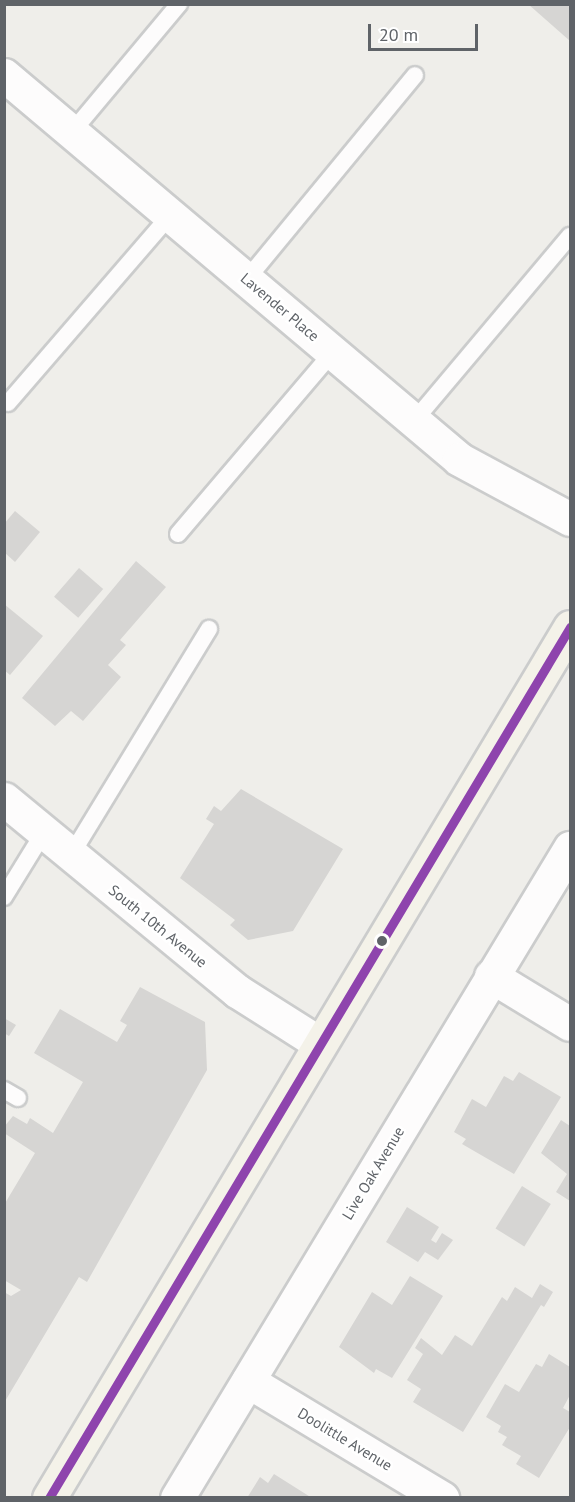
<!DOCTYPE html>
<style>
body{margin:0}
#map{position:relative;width:575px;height:1502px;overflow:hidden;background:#efeeea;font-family:"PT Sans",sans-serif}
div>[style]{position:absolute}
.building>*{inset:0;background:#d6d5d3;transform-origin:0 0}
.roads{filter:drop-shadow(2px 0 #cbcccc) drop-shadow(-2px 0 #cbcccc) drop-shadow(0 2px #cbcccc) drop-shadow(0 -2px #cbcccc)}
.lane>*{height:16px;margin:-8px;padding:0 8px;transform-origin:8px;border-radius:8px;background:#fdfcfc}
.street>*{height:33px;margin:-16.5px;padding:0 16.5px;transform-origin:16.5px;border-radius:16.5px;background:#fdfcfc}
.secondary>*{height:33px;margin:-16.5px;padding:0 16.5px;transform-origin:16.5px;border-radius:16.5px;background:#fdfcfc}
.primary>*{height:33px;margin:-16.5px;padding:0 16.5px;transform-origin:16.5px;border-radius:16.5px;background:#f4f2e9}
.bus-1>*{height:9px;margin:-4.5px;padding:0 4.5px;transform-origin:4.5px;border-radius:4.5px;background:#8e44ad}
.dots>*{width:16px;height:16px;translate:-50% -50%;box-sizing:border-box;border:3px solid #fff;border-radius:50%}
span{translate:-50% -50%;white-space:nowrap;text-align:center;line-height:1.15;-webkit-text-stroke:5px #fff;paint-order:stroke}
.street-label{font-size:15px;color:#5f6368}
.frame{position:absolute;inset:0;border:6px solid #5f6368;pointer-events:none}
.scale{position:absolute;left:368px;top:24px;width:110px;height:27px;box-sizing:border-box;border:3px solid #5f6368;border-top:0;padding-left:8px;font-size:18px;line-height:21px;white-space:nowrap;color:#5f6368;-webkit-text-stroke:4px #fff;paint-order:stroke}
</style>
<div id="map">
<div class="building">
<div style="clip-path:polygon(528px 4px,570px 4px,570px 41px)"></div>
<div style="clip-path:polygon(15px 511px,40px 532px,15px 562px,4px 552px,4px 524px)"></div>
<div style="clip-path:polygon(136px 561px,166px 587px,120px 640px,126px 645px,108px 665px,121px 677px,83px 721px,71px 711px,55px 726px,22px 698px)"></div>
<div style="left:79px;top:568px;width:32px;height:38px;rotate:41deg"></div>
<div style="clip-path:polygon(4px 604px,43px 636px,10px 675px,4px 670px)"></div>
<div style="clip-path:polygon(241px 789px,343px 849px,293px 931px,248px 940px,230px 925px,235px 920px,180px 878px,214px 824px,206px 819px,214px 806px,221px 811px)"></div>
<div style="clip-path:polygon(140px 987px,205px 1022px,207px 1070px,87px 1282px,79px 1277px,4px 1403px,4px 1292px,11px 1296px,21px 1290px,4px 1280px,4px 1205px,35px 1153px,4px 1133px,4px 1127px,13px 1116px,27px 1124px,30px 1118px,53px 1133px,83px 1082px,34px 1053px,60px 1009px,117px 1042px,127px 1025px,120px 1021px)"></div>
<div style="clip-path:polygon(4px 1018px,16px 1025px,9px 1036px,4px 1033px)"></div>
<div style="clip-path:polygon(519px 1072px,561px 1097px,514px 1174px,462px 1144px,466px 1139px,454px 1132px,472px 1099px,486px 1107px,504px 1076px,513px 1081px)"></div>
<div style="clip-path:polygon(561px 1120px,570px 1126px,570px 1201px,556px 1192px,567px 1174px,541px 1153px)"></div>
<div style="left:522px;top:1186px;width:34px;height:50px;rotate:32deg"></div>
<div style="clip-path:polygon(407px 1207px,439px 1227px,431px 1240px,436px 1243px,442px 1233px,453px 1240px,438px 1260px,425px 1252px,418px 1262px,386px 1242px)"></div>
<div style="clip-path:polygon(410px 1276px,443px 1296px,392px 1378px,376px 1369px,374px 1373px,339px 1347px,372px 1292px,392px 1305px)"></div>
<div style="clip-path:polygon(540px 1284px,553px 1292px,544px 1307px,541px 1305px,463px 1432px,413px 1402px,421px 1389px,407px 1380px,423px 1354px,415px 1348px,421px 1338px,442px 1355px,455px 1335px,472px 1346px,502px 1297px,507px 1301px,515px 1287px,532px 1298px)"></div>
<div style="clip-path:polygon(549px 1354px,570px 1367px,570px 1395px,563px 1408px,570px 1412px,570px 1427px,539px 1478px,516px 1464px,521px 1456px,502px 1445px,507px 1437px,498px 1432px,501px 1426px,486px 1417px,505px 1384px,519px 1392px,536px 1364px,542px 1367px)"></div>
<div style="clip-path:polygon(274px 1474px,312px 1498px,247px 1498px,260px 1477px,268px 1483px)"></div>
</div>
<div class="roads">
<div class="lane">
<div style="left:72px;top:132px;width:167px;rotate:-50.1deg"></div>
<div style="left:247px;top:279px;width:264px;rotate:-50.5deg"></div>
<div style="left:8px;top:403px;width:248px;rotate:-49.2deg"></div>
<div style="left:414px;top:421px;width:242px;rotate:-49.9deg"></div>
<div style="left:178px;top:534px;width:239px;rotate:-49.6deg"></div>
<div style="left:71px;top:855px;width:265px;rotate:-58.6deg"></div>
<div style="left:4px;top:897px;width:76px;rotate:-58.4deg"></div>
<div style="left:4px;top:1090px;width:16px;rotate:30deg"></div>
</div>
<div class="street">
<div style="left:4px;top:75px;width:595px;rotate:40.16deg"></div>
<div style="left:459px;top:459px;width:126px;rotate:28.4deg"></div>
<div style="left:491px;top:976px;width:92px;rotate:31.3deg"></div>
<div style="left:248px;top:1381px;width:227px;rotate:31.1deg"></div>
<div style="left:177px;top:1498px;width:760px;rotate:-58.84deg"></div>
</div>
<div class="secondary">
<div style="left:4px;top:799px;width:302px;rotate:39.5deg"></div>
<div style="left:237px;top:991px;width:97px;rotate:32.4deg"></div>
</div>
<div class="primary">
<div style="left:49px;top:1498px;width:1015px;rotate:-59.11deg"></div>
</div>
</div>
<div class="bus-1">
<div style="left:49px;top:1498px;width:1015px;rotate:-59.11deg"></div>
</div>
<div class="dots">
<div style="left:382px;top:941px;background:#5f6368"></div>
</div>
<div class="street-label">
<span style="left:280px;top:307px;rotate:40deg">Lavender Place</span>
<span style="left:158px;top:926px;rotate:39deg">South 10th Avenue</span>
<span style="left:373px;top:1173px;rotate:-59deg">Live Oak Avenue</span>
<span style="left:345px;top:1439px;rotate:31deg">Doolittle Avenue</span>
</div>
<div class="frame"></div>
<div class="scale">20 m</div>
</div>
